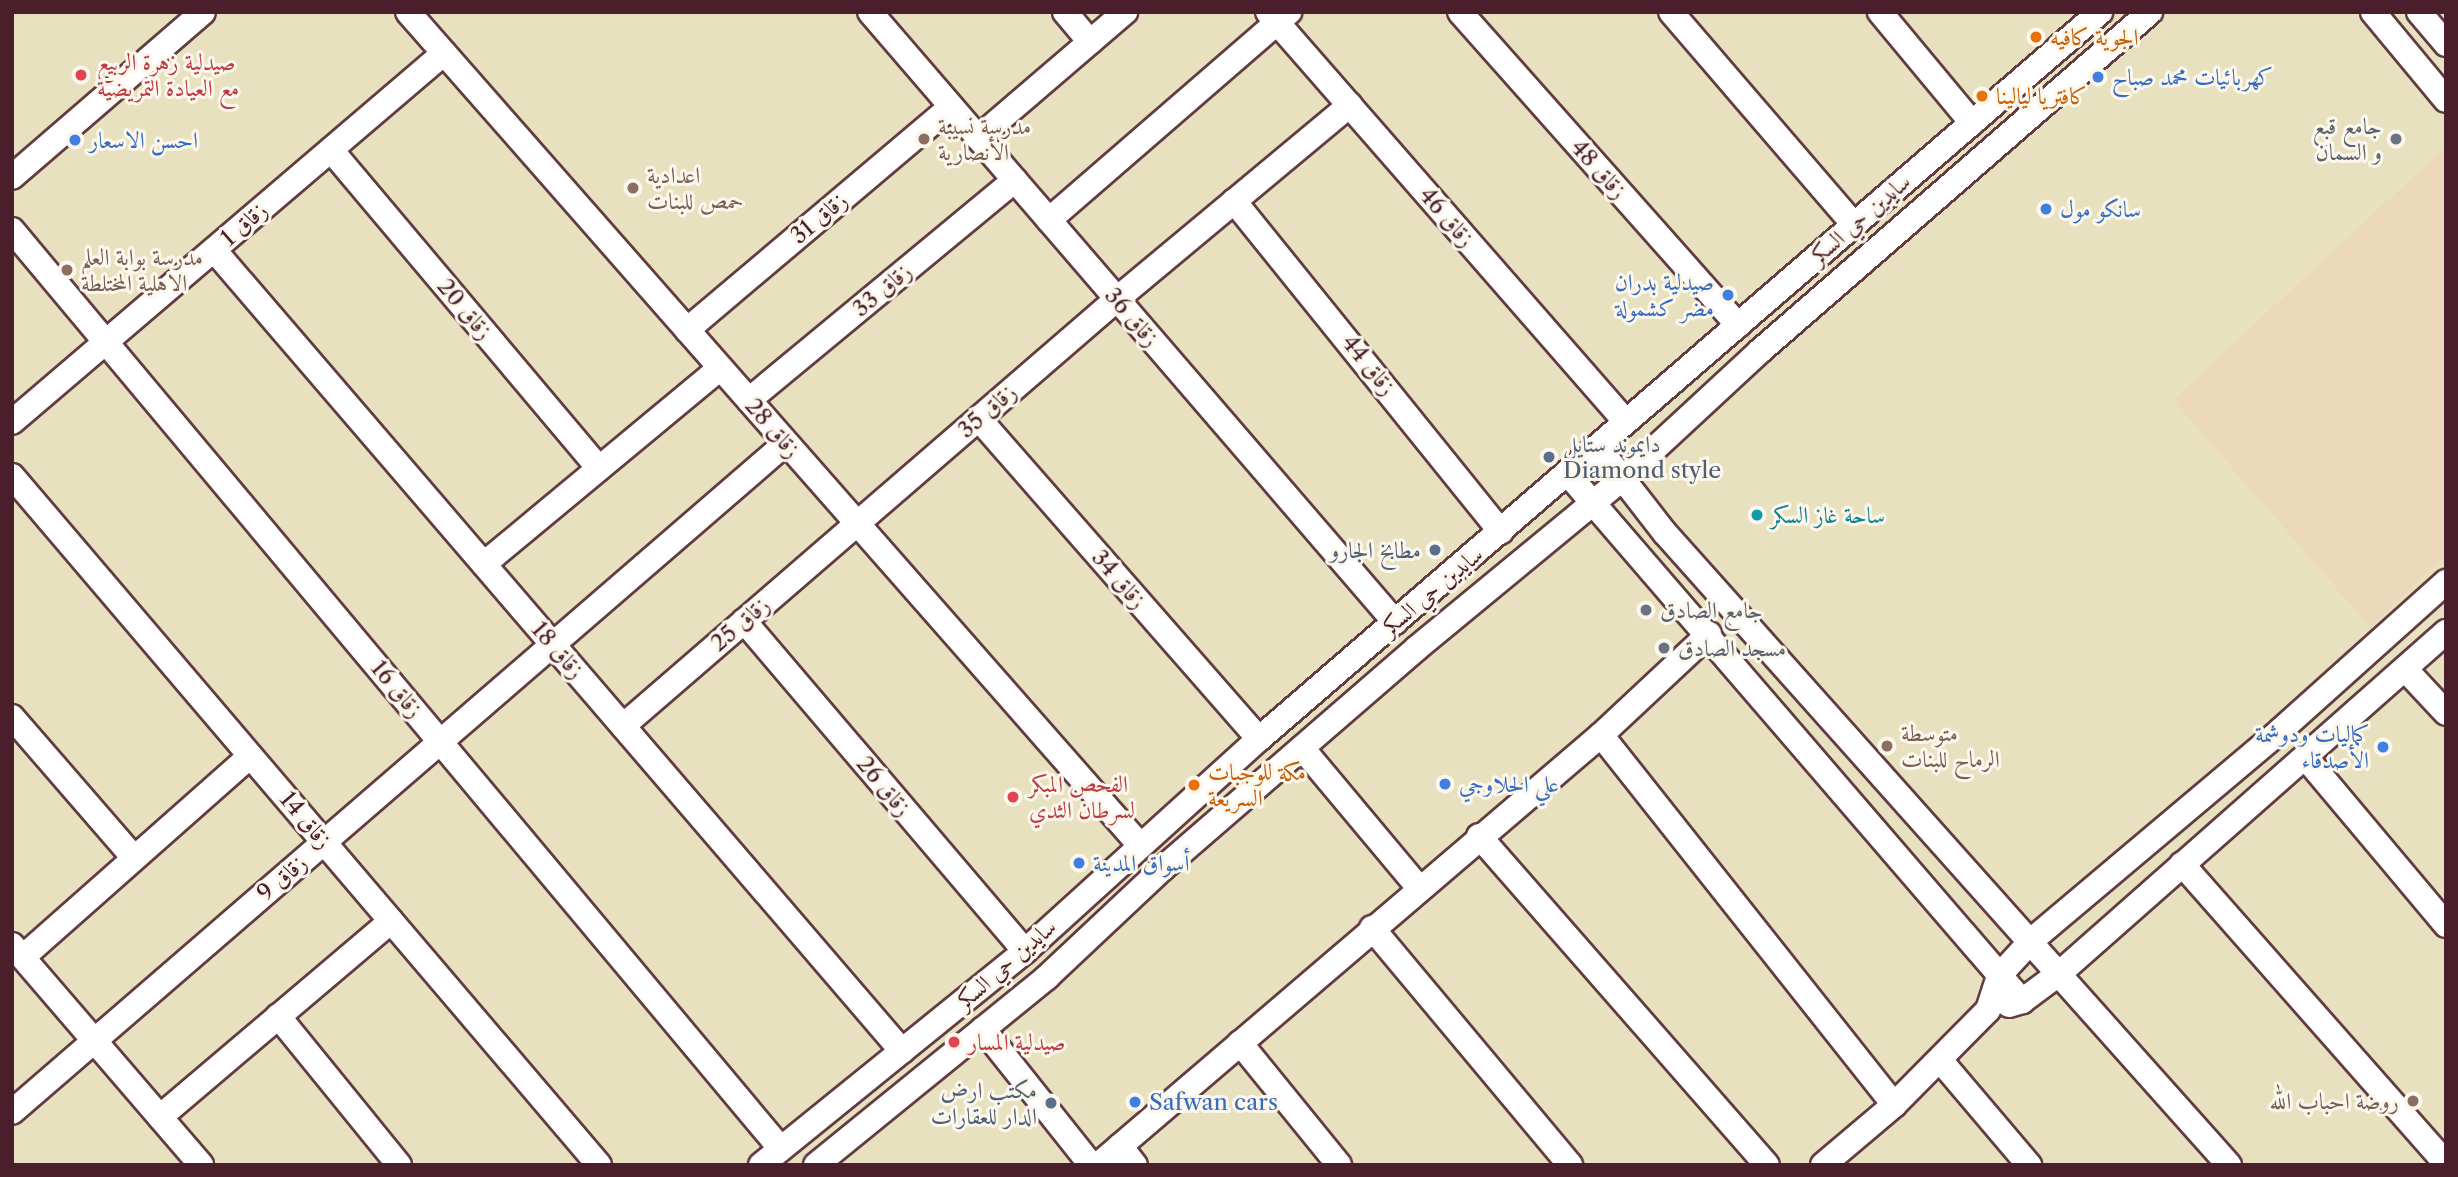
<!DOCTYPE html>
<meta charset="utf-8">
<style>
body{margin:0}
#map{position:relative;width:2458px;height:1177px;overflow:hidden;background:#e8e1bf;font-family:"Libre Caslon Text",Amiri,serif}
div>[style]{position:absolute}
.built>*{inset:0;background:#ecd8ba}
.roads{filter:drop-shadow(2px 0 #623c41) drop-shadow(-2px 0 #623c41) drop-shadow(0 2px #623c41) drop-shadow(0 -2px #623c41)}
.minor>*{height:24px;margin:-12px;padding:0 12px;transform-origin:12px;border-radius:12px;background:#fff}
.dots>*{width:19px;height:19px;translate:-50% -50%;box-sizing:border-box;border:4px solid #fbf7ec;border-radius:50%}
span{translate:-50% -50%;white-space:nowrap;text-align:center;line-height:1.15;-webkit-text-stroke:6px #fbf7ec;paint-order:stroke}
.food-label{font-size:23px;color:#c56008}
.left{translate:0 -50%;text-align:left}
.health-label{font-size:23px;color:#be3a42}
.shop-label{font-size:23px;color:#366cbe}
.right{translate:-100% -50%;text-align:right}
.education-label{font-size:23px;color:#785e54}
.worship-label{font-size:23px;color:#5b616d}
.street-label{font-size:23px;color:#4a1f2b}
.service-label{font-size:23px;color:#4e5e75}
.culture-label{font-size:23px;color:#0d838f}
.frame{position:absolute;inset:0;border:14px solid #4a1f2b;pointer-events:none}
</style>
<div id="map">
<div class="built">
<div style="clip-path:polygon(2446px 146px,2446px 555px,2370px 627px,2173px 400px)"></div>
</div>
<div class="roads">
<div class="minor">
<div style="left:408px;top:12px;width:1108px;rotate:48.7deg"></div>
<div style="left:870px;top:12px;width:805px;rotate:49.28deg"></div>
<div style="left:1065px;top:12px;width:39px;rotate:50deg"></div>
<div style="left:1268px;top:12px;width:544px;rotate:48.87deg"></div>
<div style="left:1460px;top:12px;width:419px;rotate:48.4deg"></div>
<div style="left:1671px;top:12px;width:281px;rotate:49.3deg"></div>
<div style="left:1880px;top:12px;width:144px;rotate:50.3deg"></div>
<div style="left:2373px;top:12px;width:114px;rotate:50.3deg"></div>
<div style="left:2419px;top:12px;width:42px;rotate:49.8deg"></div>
<div style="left:978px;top:138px;width:194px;rotate:-40.6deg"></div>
<div style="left:331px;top:150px;width:416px;rotate:49.9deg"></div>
<div style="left:12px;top:177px;width:252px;rotate:-40.8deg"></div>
<div style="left:1234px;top:201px;width:425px;rotate:51.1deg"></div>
<div style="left:1049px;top:220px;width:318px;rotate:-40.9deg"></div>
<div style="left:12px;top:230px;width:1198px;rotate:50.08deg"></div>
<div style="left:214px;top:250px;width:1056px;rotate:49.34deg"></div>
<div style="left:687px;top:330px;width:346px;rotate:-40.2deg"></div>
<div style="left:749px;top:400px;width:345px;rotate:-39.6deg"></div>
<div style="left:979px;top:419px;width:425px;rotate:48.8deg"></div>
<div style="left:12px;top:422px;width:568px;rotate:-40.5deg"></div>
<div style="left:1598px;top:447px;width:109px;rotate:52.1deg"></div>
<div style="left:1665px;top:533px;width:847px;rotate:48.25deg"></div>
<div style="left:1568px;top:474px;width:696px;rotate:49.26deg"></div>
<div style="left:12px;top:476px;width:905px;rotate:49.57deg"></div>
<div style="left:484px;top:564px;width:307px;rotate:-39.7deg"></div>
<div style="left:744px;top:621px;width:433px;rotate:49.6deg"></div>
<div style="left:2405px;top:669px;width:60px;rotate:47deg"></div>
<div style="left:12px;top:717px;width:186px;rotate:49.1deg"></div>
<div style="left:623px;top:726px;width:653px;rotate:-40.84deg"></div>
<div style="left:1117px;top:299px;width:303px;rotate:-39.8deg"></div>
<div style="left:1601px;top:735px;width:472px;rotate:51.6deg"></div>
<div style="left:1302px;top:748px;width:182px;rotate:50.1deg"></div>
<div style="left:2306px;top:758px;width:218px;rotate:50deg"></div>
<div style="left:1479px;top:836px;width:437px;rotate:48.8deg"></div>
<div style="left:2182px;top:864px;width:399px;rotate:48.6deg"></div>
<div style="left:1372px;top:928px;width:309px;rotate:50.1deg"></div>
<div style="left:12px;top:945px;width:290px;rotate:49.3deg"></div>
<div style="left:23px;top:957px;width:303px;rotate:-41.5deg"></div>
<div style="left:2009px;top:1005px;width:14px;rotate:-17deg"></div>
<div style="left:2022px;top:1001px;width:49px;rotate:-36.6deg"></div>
<div style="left:2061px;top:972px;width:514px;rotate:-41.45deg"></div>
<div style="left:278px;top:1016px;width:192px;rotate:50.9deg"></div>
<div style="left:983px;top:1029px;width:174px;rotate:51.5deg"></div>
<div style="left:1240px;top:1043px;width:157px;rotate:50.9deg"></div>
<div style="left:1940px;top:1060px;width:138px;rotate:49.7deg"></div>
<div style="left:12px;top:1112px;width:1023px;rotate:-40.84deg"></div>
<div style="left:160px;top:1117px;width:303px;rotate:-40.3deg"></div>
<div style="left:1120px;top:1146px;width:24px;rotate:52deg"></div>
<div style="left:761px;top:1165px;width:340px;rotate:-39deg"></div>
<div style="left:1025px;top:951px;width:316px;rotate:-42.2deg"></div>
<div style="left:1259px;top:739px;width:1112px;rotate:-40.84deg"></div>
<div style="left:816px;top:1165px;width:298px;rotate:-39.1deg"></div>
<div style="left:1047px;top:977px;width:158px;rotate:-43.2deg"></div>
<div style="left:1162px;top:869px;width:337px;rotate:-40.9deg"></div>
<div style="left:1417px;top:648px;width:267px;rotate:-39.5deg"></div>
<div style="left:1623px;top:478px;width:187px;rotate:-42.8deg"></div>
<div style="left:1760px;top:351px;width:517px;rotate:-41deg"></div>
<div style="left:1098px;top:1165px;width:662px;rotate:-40.53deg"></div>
<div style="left:1601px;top:735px;width:148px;rotate:-43.1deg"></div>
<div style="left:1823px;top:1165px;width:93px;rotate:-40.2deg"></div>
<div style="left:1894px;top:1105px;width:134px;rotate:-45.3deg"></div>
<div style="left:1988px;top:1010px;width:36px;rotate:-72deg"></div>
<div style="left:1999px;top:976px;width:49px;rotate:-47.5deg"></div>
<div style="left:2032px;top:940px;width:326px;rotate:-40.1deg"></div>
<div style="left:2281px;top:730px;width:222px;rotate:-41.9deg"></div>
</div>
</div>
<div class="dots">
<div style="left:2036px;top:37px;background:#e8710a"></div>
<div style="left:81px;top:75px;background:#e0444e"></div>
<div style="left:2098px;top:77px;background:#3f7fe0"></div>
<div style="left:1982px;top:96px;background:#e8710a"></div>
<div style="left:924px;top:139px;background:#8d6e63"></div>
<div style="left:2396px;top:139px;background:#6b7280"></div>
<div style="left:75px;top:140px;background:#3f7fe0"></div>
<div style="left:633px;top:188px;background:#8d6e63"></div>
<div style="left:2046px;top:209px;background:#3f7fe0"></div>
<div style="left:67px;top:270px;background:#8d6e63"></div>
<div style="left:1728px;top:295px;background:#3f7fe0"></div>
<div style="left:1549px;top:457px;background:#5c6f8a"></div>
<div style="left:1757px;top:515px;background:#0f9aa8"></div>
<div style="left:1435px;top:550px;background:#5c6f8a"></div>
<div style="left:1646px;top:610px;background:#6b7280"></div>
<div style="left:1664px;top:648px;background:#6b7280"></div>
<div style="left:1887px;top:746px;background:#8d6e63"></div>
<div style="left:2383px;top:747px;background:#3f7fe0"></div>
<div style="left:1445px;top:784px;background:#3f7fe0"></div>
<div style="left:1194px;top:785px;background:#e8710a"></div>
<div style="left:1013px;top:797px;background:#e0444e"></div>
<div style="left:1079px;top:863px;background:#3f7fe0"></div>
<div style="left:954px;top:1042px;background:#e0444e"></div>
<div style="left:2413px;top:1101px;background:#8d6e63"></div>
<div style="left:1135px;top:1102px;background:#3f7fe0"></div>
<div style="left:1051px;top:1103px;background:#5c6f8a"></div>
</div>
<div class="food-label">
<span class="left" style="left:2050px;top:37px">الجوية كافيه</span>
<span class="left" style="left:1996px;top:96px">كافتريا ليالينا</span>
<span class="left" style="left:1208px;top:785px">مكة للوجبات<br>السريعة</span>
</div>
<div class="health-label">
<span class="left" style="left:97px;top:75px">صيدلية زهرة الربيع<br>مع العيادة التمريضية</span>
<span class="left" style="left:1029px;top:797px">الفحص المبكر<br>لسرطان الثدي</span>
<span class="left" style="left:968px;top:1042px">صيدلية المسار</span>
</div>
<div class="shop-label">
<span class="left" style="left:2112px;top:77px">كهربائيات محمد صباح</span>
<span class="left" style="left:89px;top:140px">احسن الاسعار</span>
<span class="left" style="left:2060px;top:209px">سانكو مول</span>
<span class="right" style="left:1714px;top:295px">صيدلية بدران<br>مضر كشمولة</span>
<span class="right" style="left:2369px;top:747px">كماليات ودوشمة<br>الأصدقاء</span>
<span class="left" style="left:1459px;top:784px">علي الحلاوجي</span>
<span class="left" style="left:1093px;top:863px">أسواق المدينة</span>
<span class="left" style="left:1149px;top:1102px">Safwan cars</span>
</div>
<div class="education-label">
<span class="left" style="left:938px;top:139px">مدرسة نسيبة<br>الأنصارية</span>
<span class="left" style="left:647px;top:188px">اعدادية<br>حمص للبنات</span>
<span class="left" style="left:81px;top:270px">مدرسة بوابة العلم<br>الاهلية المختلطة</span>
<span class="left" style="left:1901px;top:746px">متوسطة<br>الرماح للبنات</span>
<span class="right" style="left:2399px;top:1101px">روضة احباب الله</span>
</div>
<div class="worship-label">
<span class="right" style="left:2382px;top:139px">جامع قبع<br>و السمان</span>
<span class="left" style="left:1660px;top:610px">جامع الصادق</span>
<span class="left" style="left:1678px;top:648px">مسجد الصادق</span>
</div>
<div class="street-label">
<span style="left:1599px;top:169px;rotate:48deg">زقاق 48</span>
<span style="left:1447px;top:217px;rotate:49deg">زقاق 46</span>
<span style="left:819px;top:218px;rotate:-40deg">زقاق 31</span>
<span style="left:1860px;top:219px;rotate:-41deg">سايدين حي السكر</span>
<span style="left:244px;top:224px;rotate:-41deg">زقاق 1</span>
<span style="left:882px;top:290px;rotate:-40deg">زقاق 33</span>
<span style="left:465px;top:309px;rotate:50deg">زقاق 20</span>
<span style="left:1132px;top:317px;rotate:49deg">زقاق 36</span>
<span style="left:1369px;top:365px;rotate:51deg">زقاق 44</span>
<span style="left:987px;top:411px;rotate:-41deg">زقاق 35</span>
<span style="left:773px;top:428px;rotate:49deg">زقاق 28</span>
<span style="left:1119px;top:579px;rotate:49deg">زقاق 34</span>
<span style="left:1432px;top:591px;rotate:-40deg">سايدين حي السكر</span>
<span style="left:740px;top:624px;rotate:-41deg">زقاق 25</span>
<span style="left:558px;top:650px;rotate:49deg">زقاق 18</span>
<span style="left:397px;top:689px;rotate:50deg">زقاق 16</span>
<span style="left:884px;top:786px;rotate:50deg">زقاق 26</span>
<span style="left:306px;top:820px;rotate:50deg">زقاق 14</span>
<span style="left:282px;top:878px;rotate:-41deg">زقاق 9</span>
<span style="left:1006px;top:964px;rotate:-41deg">سايدين حي السكر</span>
</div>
<div class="service-label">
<span class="left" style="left:1563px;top:457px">دايموند ستايل<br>Diamond style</span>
<span class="right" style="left:1421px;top:550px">مطابخ الجارو</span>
<span class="right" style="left:1037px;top:1103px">مكتب ارض<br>الدار للعقارات</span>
</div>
<div class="culture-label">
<span class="left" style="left:1771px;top:515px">ساحة غاز السكر</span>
</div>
<div class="frame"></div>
</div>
